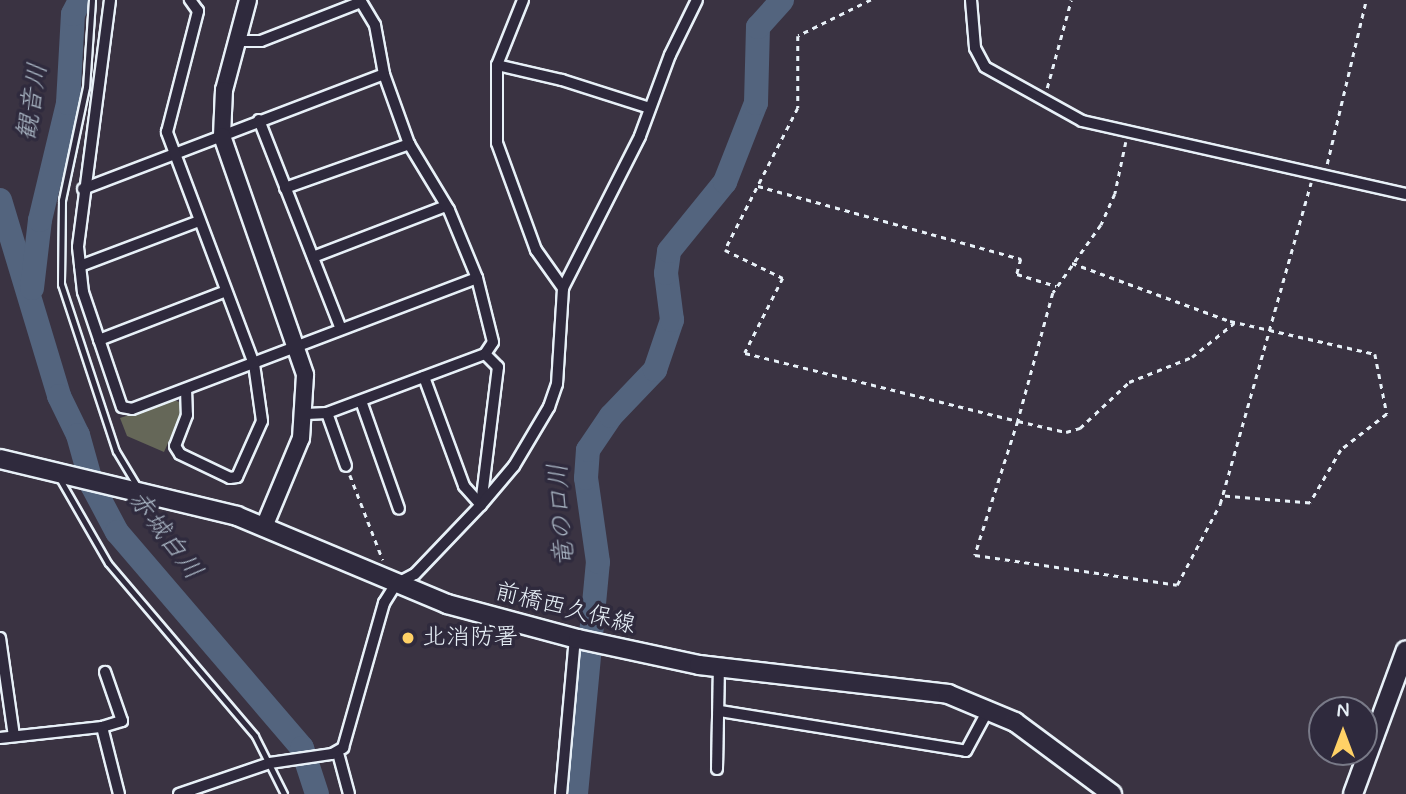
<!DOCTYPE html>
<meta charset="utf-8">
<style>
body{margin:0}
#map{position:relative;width:1406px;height:794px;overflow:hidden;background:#3a3342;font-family:Mynerve,"Klee One",sans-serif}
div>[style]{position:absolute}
.green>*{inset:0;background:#656758}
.river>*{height:24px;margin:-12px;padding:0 12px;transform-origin:12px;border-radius:12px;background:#53647e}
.path>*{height:2.5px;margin-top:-1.25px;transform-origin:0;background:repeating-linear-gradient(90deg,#e8f1f8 0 5px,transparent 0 10px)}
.roads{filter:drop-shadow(2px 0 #e8f1f8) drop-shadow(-2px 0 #e8f1f8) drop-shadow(0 2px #e8f1f8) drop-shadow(0 -2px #e8f1f8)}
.lane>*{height:5px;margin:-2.5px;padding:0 2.5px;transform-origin:2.5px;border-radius:2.5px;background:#2f2a3d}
.street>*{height:10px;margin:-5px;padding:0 5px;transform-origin:5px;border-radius:5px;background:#2f2a3d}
.secondary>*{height:16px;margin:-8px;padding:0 8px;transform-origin:8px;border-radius:8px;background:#2f2a3d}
.primary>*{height:18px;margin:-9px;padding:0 9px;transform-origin:9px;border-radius:9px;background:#2f2a3d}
.dots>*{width:19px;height:19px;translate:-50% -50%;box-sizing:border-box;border:4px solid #2f2a3d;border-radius:50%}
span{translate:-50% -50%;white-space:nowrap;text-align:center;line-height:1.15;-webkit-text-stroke:7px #2f2a3d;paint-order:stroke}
.street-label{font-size:24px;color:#e8f1f8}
.poi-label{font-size:24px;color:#e8f1f8}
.left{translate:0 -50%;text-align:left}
.water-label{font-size:26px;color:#acb9c7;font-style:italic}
.north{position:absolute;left:1308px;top:696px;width:70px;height:70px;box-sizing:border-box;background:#2f2a3d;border:2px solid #797a88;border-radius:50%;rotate:0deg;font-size:19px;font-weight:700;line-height:28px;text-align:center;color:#e8f1f8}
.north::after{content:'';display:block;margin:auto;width:24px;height:32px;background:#ffd166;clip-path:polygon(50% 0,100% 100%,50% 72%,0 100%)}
</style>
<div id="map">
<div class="green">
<div style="clip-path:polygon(174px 400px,182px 403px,181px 414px,164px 452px,127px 436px,120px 418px)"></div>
</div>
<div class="river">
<div style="left:0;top:200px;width:205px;rotate:73.2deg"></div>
<div style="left:59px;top:396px;width:43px;rotate:64deg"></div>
<div style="left:78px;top:435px;width:52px;rotate:74.4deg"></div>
<div style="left:92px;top:485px;width:53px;rotate:62deg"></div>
<div style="left:117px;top:532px;width:284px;rotate:49.4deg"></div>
<div style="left:302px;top:748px;width:48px;rotate:71.9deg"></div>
<div style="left:32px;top:288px;width:68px;rotate:-83.3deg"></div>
<div style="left:40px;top:220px;width:120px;rotate:-76.5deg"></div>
<div style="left:68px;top:103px;width:89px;rotate:-86.8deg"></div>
<div style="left:73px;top:14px;width:16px;rotate:-63deg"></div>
<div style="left:576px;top:794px;width:233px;rotate:-84.6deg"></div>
<div style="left:598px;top:562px;width:85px;rotate:-98.1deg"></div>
<div style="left:586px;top:478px;width:28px;rotate:-86deg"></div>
<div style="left:588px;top:450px;width:41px;rotate:-55.9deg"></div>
<div style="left:611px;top:416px;width:64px;rotate:-46.3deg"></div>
<div style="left:655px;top:370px;width:53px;rotate:-71.2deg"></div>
<div style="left:672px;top:320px;width:47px;rotate:-97.3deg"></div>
<div style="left:666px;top:273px;width:22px;rotate:-82deg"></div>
<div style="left:669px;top:251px;width:89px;rotate:-50.9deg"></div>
<div style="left:725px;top:182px;width:85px;rotate:-68.6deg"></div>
<div style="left:756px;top:103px;width:76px;rotate:-88.5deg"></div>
<div style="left:758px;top:27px;width:36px;rotate:-48deg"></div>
</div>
<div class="path">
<div style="left:871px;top:0;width:81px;rotate:153.7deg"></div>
<div style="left:798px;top:36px;width:72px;rotate:90deg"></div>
<div style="left:798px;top:108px;width:160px;rotate:117.2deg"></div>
<div style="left:725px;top:250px;width:64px;rotate:25.8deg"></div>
<div style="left:783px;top:278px;width:84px;rotate:116.9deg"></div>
<div style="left:745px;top:353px;width:281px;rotate:14deg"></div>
<div style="left:1018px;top:421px;width:141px;rotate:107.8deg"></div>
<div style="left:975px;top:555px;width:204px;rotate:8.4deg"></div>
<div style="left:1177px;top:585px;width:92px;rotate:-62deg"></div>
<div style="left:1220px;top:504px;width:334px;rotate:-74.2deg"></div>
<div style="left:1047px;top:88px;width:91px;rotate:-74.7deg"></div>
<div style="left:1126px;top:142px;width:53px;rotate:101.9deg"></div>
<div style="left:1115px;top:194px;width:34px;rotate:114deg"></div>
<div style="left:1101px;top:225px;width:83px;rotate:125.2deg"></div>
<div style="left:1053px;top:293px;width:133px;rotate:105.3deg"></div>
<div style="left:1018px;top:421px;width:49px;rotate:12.9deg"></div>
<div style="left:1066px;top:432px;width:15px;rotate:-16deg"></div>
<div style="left:1080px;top:428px;width:67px;rotate:-43.2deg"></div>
<div style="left:1129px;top:382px;width:68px;rotate:-21.6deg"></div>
<div style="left:1192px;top:357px;width:54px;rotate:-39deg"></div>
<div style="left:1327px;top:164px;width:169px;rotate:-76.6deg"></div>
<div style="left:758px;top:186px;width:273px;rotate:15.5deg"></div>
<div style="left:1021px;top:259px;width:16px;rotate:105deg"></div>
<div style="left:1017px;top:274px;width:41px;rotate:17.1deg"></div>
<div style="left:1072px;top:263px;width:168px;rotate:20.2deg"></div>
<div style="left:1230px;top:321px;width:149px;rotate:12.8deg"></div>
<div style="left:1375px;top:354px;width:61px;rotate:78.7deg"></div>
<div style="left:1387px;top:414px;width:58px;rotate:142deg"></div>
<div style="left:1341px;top:450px;width:61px;rotate:120.3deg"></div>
<div style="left:1310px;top:503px;width:87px;rotate:-175.4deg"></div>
<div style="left:350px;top:475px;width:91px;rotate:68.8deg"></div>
</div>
<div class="roads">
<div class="lane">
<div style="left:92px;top:0;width:87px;rotate:93.9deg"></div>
<div style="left:86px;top:87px;width:116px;rotate:102deg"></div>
<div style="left:62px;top:200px;width:84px;rotate:90.7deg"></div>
<div style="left:61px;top:284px;width:176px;rotate:71.8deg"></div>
<div style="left:116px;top:451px;width:41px;rotate:59deg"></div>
<div style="left:58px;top:476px;width:100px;rotate:60.1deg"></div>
<div style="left:108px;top:563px;width:227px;rotate:49.6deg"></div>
<div style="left:255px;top:736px;width:65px;rotate:63.4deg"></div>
</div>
<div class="street">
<div style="left:110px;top:0;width:249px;rotate:97.4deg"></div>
<div style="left:78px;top:247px;width:45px;rotate:83.7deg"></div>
<div style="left:83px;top:292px;width:121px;rotate:71.3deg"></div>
<div style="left:122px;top:407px;width:10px;rotate:11deg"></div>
<div style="left:132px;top:409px;width:369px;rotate:-20.8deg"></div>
<div style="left:523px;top:0;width:70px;rotate:111.8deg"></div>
<div style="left:497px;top:65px;width:78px;rotate:90deg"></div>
<div style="left:497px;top:143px;width:114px;rotate:70deg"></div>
<div style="left:536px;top:250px;width:47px;rotate:54.6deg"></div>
<div style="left:971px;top:0;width:48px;rotate:85.2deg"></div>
<div style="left:975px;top:48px;width:21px;rotate:62deg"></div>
<div style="left:985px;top:67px;width:111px;rotate:29.1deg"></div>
<div style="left:1082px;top:121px;width:332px;rotate:12.7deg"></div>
<div style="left:238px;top:41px;width:23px"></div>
<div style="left:261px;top:41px;width:107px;rotate:-21.3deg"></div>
<div style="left:497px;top:65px;width:67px;rotate:13deg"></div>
<div style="left:562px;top:80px;width:92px;rotate:17.7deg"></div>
<div style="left:259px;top:120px;width:222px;rotate:68.6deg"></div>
<div style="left:285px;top:188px;width:132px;rotate:-19.5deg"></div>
<div style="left:83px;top:189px;width:322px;rotate:-20.9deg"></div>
<div style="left:313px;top:257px;width:142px;rotate:-21deg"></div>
<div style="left:80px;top:266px;width:127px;rotate:-20.7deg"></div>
<div style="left:99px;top:340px;width:136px;rotate:-21.1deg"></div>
<div style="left:424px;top:377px;width:116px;rotate:69.8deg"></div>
<div style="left:464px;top:486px;width:25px;rotate:48deg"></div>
<div style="left:186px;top:389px;width:26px;rotate:88deg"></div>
<div style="left:187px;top:415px;width:33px;rotate:111deg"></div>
<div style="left:175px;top:446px;width:9px;rotate:58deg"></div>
<div style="left:180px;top:454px;width:55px;rotate:25.6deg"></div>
<div style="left:230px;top:478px;width:7px;rotate:-8deg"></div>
<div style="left:237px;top:477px;width:61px;rotate:-65.9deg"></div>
<div style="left:262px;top:421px;width:58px;rotate:-98deg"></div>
<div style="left:254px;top:364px;width:248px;rotate:-110.6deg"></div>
<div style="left:167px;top:132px;width:125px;rotate:-75.6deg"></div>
<div style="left:198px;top:11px;width:14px;rotate:-126deg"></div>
<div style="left:361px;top:401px;width:114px;rotate:70.6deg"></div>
<div style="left:327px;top:413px;width:56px;rotate:70.3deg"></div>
<div style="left:306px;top:414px;width:21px;rotate:-3deg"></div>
<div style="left:327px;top:413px;width:169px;rotate:-20.5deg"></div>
<div style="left:485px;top:354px;width:14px;rotate:-56deg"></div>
<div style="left:493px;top:342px;width:66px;rotate:-104deg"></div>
<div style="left:477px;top:278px;width:74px;rotate:-112.4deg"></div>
<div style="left:449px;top:210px;width:77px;rotate:-121.2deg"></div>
<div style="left:409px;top:144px;width:74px;rotate:-109.7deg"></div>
<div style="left:384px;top:74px;width:50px;rotate:-100.4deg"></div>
<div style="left:375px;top:25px;width:29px;rotate:-121deg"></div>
<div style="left:481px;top:505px;width:139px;rotate:-83deg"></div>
<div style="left:498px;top:367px;width:18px;rotate:-135deg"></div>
<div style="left:0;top:638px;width:99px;rotate:81.9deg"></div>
<div style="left:720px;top:711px;width:249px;rotate:9.2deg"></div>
<div style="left:966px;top:751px;width:47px;rotate:-61.8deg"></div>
<div style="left:102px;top:727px;width:21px;rotate:-17deg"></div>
<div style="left:122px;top:721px;width:52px;rotate:-109.1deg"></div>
<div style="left:0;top:738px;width:103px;rotate:-6.2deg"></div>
<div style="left:102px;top:727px;width:69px;rotate:75.8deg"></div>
<div style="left:338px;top:753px;width:42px;rotate:75deg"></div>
<div style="left:717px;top:769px;width:102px;rotate:-88.9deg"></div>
<div style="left:179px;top:794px;width:96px;rotate:-18.8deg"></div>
<div style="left:270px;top:763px;width:63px;rotate:-8.3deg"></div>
<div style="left:332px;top:754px;width:13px;rotate:-29deg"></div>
<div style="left:343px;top:748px;width:151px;rotate:-74.2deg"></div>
<div style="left:384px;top:603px;width:22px;rotate:-58deg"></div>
<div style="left:396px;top:584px;width:21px;rotate:-28deg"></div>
<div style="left:415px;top:574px;width:95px;rotate:-46.3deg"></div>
<div style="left:481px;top:505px;width:51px;rotate:-49.8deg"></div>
<div style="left:514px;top:466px;width:69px;rotate:-59.3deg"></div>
<div style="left:549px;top:407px;width:24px;rotate:-71deg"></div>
<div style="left:557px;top:384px;width:96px;rotate:-86.4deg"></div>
<div style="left:563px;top:288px;width:170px;rotate:-63.1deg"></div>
<div style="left:640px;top:136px;width:86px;rotate:-69.7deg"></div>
<div style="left:670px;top:55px;width:61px;rotate:-63.9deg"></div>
<div style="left:561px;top:794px;width:157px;rotate:-84.9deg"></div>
</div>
<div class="secondary">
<div style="left:248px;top:0;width:93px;rotate:104.9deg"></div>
<div style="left:224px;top:90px;width:46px;rotate:92.5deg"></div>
<div style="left:222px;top:136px;width:253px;rotate:70.8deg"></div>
<div style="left:305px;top:375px;width:63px;rotate:93.6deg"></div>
<div style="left:301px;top:438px;width:96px;rotate:112.6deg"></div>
</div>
<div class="primary">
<div style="left:0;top:459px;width:244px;rotate:13.5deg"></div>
<div style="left:237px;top:516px;width:228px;rotate:22.7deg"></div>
<div style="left:447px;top:604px;width:136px;rotate:15deg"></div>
<div style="left:578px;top:639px;width:124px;rotate:12.1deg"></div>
<div style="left:699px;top:665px;width:251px;rotate:6.6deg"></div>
<div style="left:948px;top:694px;width:73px;rotate:22.7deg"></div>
<div style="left:1015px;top:722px;width:121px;rotate:36.6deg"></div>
<div style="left:1353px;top:794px;width:153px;rotate:-69.8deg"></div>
</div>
</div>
<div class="dots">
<div style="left:408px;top:638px;background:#ffd166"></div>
</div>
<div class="street-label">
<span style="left:565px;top:609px;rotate:14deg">前橋西久保線</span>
</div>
<div class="poi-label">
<span class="left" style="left:422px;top:638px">北消防署</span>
</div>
<div class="water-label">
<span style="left:34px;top:102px;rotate:-81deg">観音川</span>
<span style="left:563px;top:515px;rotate:-94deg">竜の口川</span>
<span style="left:164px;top:536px;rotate:53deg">赤城白川</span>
</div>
<div class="north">N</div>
</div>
